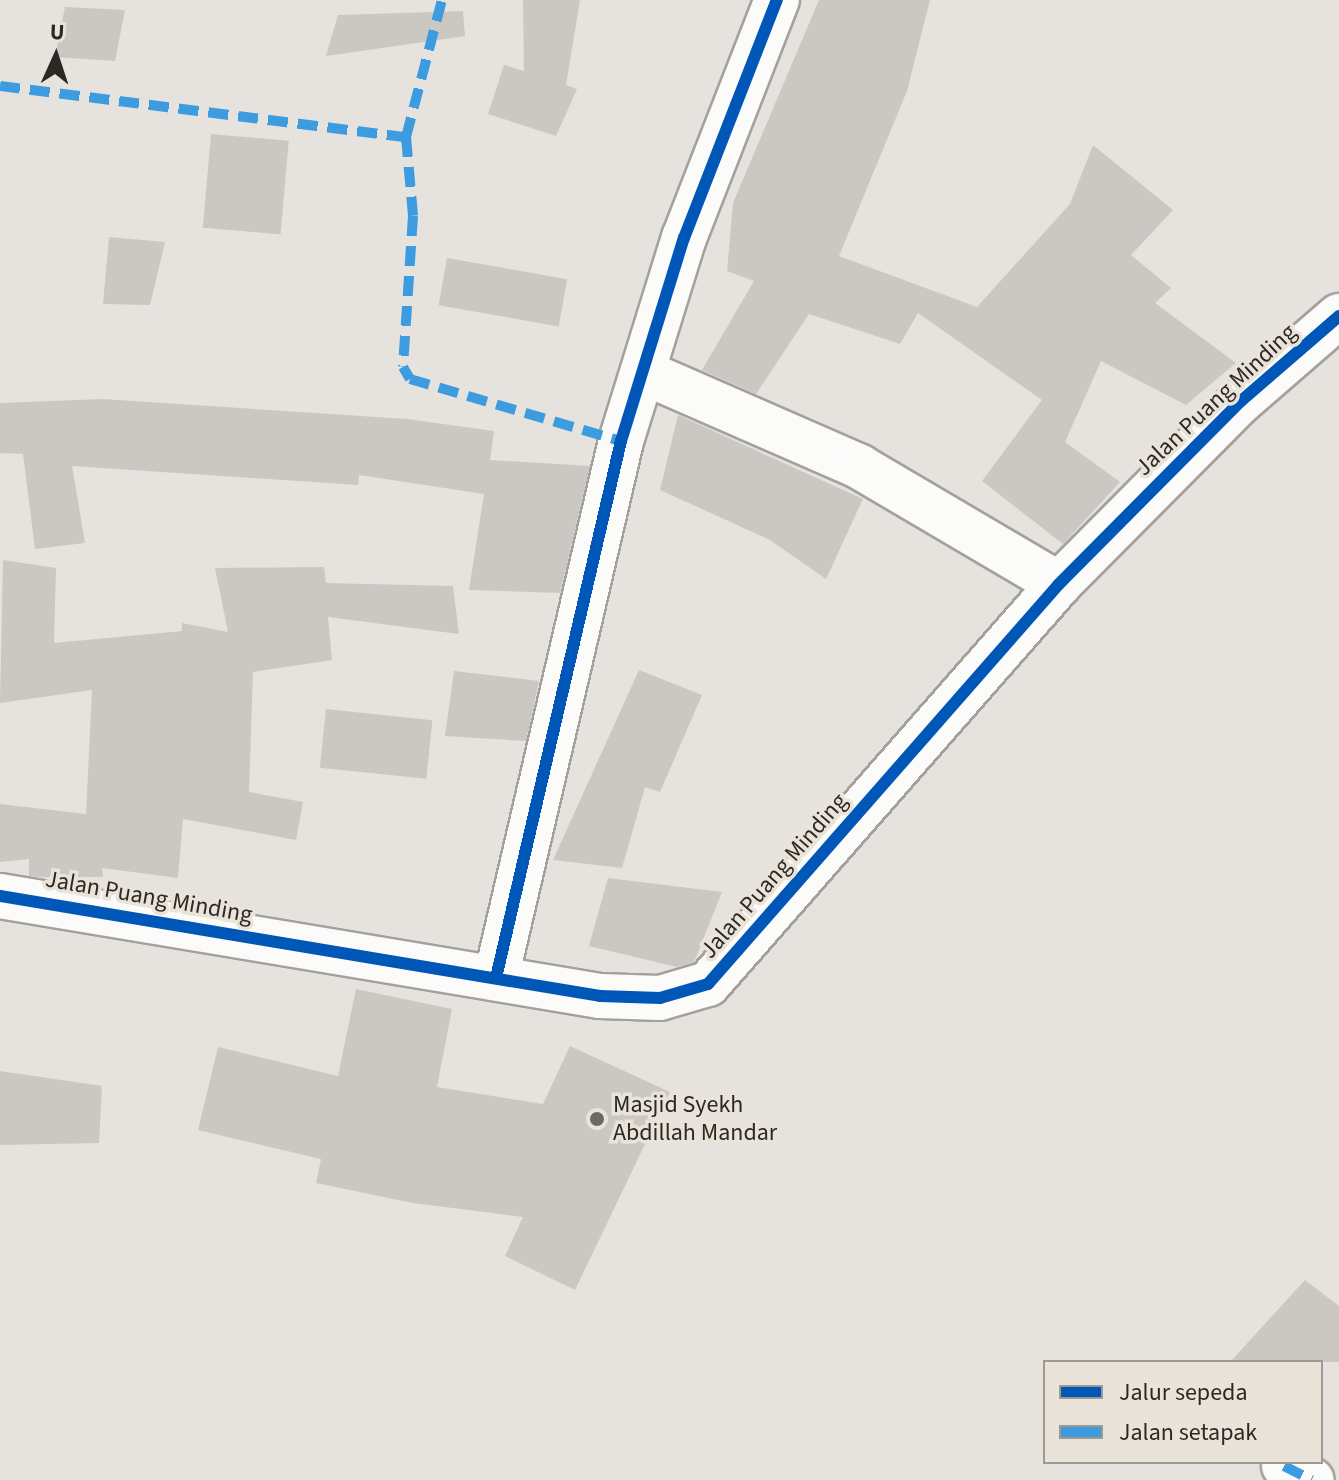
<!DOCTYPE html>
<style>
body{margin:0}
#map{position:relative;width:1339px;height:1480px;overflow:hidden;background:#e6e2dd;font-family:"Source Sans 3",sans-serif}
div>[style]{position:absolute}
.building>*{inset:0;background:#cbc8c4;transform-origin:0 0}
.roads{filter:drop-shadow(2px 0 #a4a19d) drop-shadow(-2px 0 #a4a19d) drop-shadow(0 2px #a4a19d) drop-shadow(0 -2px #a4a19d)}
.street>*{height:44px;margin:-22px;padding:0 22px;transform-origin:22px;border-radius:22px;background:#fbfbfa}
.quiet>*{height:10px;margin-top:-5px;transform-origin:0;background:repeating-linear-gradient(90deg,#3d9ce0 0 20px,transparent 0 30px)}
.cycleway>*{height:12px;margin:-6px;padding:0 6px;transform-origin:6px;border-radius:6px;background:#0057b8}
.dots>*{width:22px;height:22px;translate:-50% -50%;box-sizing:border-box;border:4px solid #eae3d9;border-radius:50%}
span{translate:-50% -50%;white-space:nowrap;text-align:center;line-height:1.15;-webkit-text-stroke:7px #eae3d9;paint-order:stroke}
.street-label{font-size:24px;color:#2c2925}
.poi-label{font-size:24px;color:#2c2925}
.left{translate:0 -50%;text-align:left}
.legend{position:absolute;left:1043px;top:1360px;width:280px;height:104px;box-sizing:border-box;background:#eae3d9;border:2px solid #9e9991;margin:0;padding:10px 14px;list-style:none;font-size:24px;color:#2c2925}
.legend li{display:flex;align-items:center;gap:16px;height:40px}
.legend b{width:40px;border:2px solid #9e9991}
.north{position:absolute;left:16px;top:16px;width:80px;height:80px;-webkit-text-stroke:6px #eae3d9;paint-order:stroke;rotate:3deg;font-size:22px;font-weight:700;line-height:32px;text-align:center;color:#2c2925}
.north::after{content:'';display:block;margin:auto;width:28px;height:36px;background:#2c2925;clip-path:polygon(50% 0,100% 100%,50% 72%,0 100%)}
</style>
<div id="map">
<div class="building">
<div style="clip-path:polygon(523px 0,580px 0,566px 85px,577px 89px,556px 136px,488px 114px,504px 65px,524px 71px)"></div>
<div style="clip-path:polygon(819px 0,930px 0,907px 91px,839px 256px,977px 307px,1070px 204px,1093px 145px,1173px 210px,1131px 255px,1171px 288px,1155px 303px,1236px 363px,1186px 405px,1101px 361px,1065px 442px,1120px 482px,1063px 544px,982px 481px,1042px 400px,918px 313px,900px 344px,809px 314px,756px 394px,702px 370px,754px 281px,727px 271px,733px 203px)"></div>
<div style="clip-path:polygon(65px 7px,125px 10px,115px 61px,55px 57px)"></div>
<div style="clip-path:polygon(463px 11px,465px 36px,326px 56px,338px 15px)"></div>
<div style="left:211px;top:134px;width:78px;height:94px;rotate:5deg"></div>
<div style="clip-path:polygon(109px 237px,165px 242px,150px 305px,103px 304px)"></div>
<div style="left:447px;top:258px;width:122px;height:48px;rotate:10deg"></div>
<div style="clip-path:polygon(102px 399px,407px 419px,494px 431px,490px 460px,590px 466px,560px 593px,469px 590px,484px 494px,359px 475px,358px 485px,72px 466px,85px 543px,35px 549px,23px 454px,0 453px,0 403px)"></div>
<div style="clip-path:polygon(678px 415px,863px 499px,826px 579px,770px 540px,660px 490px)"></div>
<div style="clip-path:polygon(3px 560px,56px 568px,54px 643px,182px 631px,182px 623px,228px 632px,215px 568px,324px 567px,326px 583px,453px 586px,459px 634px,328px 617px,332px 660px,253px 672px,249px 792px,303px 802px,296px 840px,183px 819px,178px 878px,102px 868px,103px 877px,39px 877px,29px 876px,29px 859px,0 862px,0 804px,86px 814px,92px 690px,0 703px)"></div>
<div style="clip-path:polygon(639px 670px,702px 695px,660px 792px,645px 787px,622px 868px,553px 860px)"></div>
<div style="clip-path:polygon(454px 671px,539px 681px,526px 741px,445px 736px)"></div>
<div style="left:326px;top:709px;width:107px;height:59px;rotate:6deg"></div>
<div style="clip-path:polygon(608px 878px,722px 892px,694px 962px,677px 967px,589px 946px)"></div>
<div style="clip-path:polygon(356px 989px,452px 1009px,437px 1087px,543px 1104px,570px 1046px,670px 1092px,575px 1290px,505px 1256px,523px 1217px,413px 1203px,316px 1183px,321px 1159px,198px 1130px,218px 1047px,338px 1076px)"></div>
<div style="clip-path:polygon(0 1071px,102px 1086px,99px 1143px,0 1145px)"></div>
<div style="clip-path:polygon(1305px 1280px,1339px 1306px,1339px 1362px,1230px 1362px)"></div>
</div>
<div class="roads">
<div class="street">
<div style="left:643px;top:372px;width:237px;rotate:23.6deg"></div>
<div style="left:860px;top:467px;width:231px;rotate:30.5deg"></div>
<div style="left:0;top:896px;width:608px;rotate:9.46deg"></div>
<div style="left:600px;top:996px;width:60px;rotate:1.9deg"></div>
<div style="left:660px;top:998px;width:50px;rotate:-16.3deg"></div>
<div style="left:708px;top:984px;width:532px;rotate:-48.73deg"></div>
<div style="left:1059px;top:584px;width:258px;rotate:-45.2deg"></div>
<div style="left:1241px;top:401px;width:130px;rotate:-40.9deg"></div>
<div style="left:496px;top:978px;width:551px;rotate:-76.9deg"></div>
<div style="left:621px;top:441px;width:213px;rotate:-72.8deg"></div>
<div style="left:684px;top:238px;width:256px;rotate:-68.7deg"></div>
<div style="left:1284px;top:1466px;width:31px;rotate:27deg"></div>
</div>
</div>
<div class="quiet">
<div style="left:0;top:86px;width:409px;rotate:7.2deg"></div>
<div style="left:406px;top:137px;width:142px;rotate:-75.3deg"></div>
<div style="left:406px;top:137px;width:79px;rotate:84.9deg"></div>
<div style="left:413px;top:216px;width:151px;rotate:93.8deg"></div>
<div style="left:403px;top:367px;width:14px;rotate:60deg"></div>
<div style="left:410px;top:379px;width:220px;rotate:16.4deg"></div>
<div style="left:1284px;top:1466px;width:31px;rotate:27deg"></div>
</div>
<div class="cycleway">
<div style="left:0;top:896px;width:608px;rotate:9.46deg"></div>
<div style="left:600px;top:996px;width:60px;rotate:1.9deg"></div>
<div style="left:660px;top:998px;width:50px;rotate:-16.3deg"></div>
<div style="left:708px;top:984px;width:532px;rotate:-48.73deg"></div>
<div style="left:1059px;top:584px;width:258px;rotate:-45.2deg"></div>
<div style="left:1241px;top:401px;width:130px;rotate:-40.9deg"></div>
<div style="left:496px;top:978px;width:551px;rotate:-76.9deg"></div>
<div style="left:621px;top:441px;width:213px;rotate:-72.8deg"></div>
<div style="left:684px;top:238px;width:256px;rotate:-68.7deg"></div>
</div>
<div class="dots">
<div style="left:597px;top:1119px;background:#6d6a65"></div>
</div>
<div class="street-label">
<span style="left:1216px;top:400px;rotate:-43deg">Jalan Puang Minding</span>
<span style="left:774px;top:876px;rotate:-49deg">Jalan Puang Minding</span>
<span style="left:149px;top:897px;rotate:10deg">Jalan Puang Minding</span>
</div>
<div class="poi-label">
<span class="left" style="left:613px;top:1119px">Masjid Syekh<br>Abdillah Mandar</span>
</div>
<ul class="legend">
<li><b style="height:10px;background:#0057b8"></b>Jalur sepeda</li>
<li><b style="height:10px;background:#3d9ce0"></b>Jalan setapak</li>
</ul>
<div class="north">U</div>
</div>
